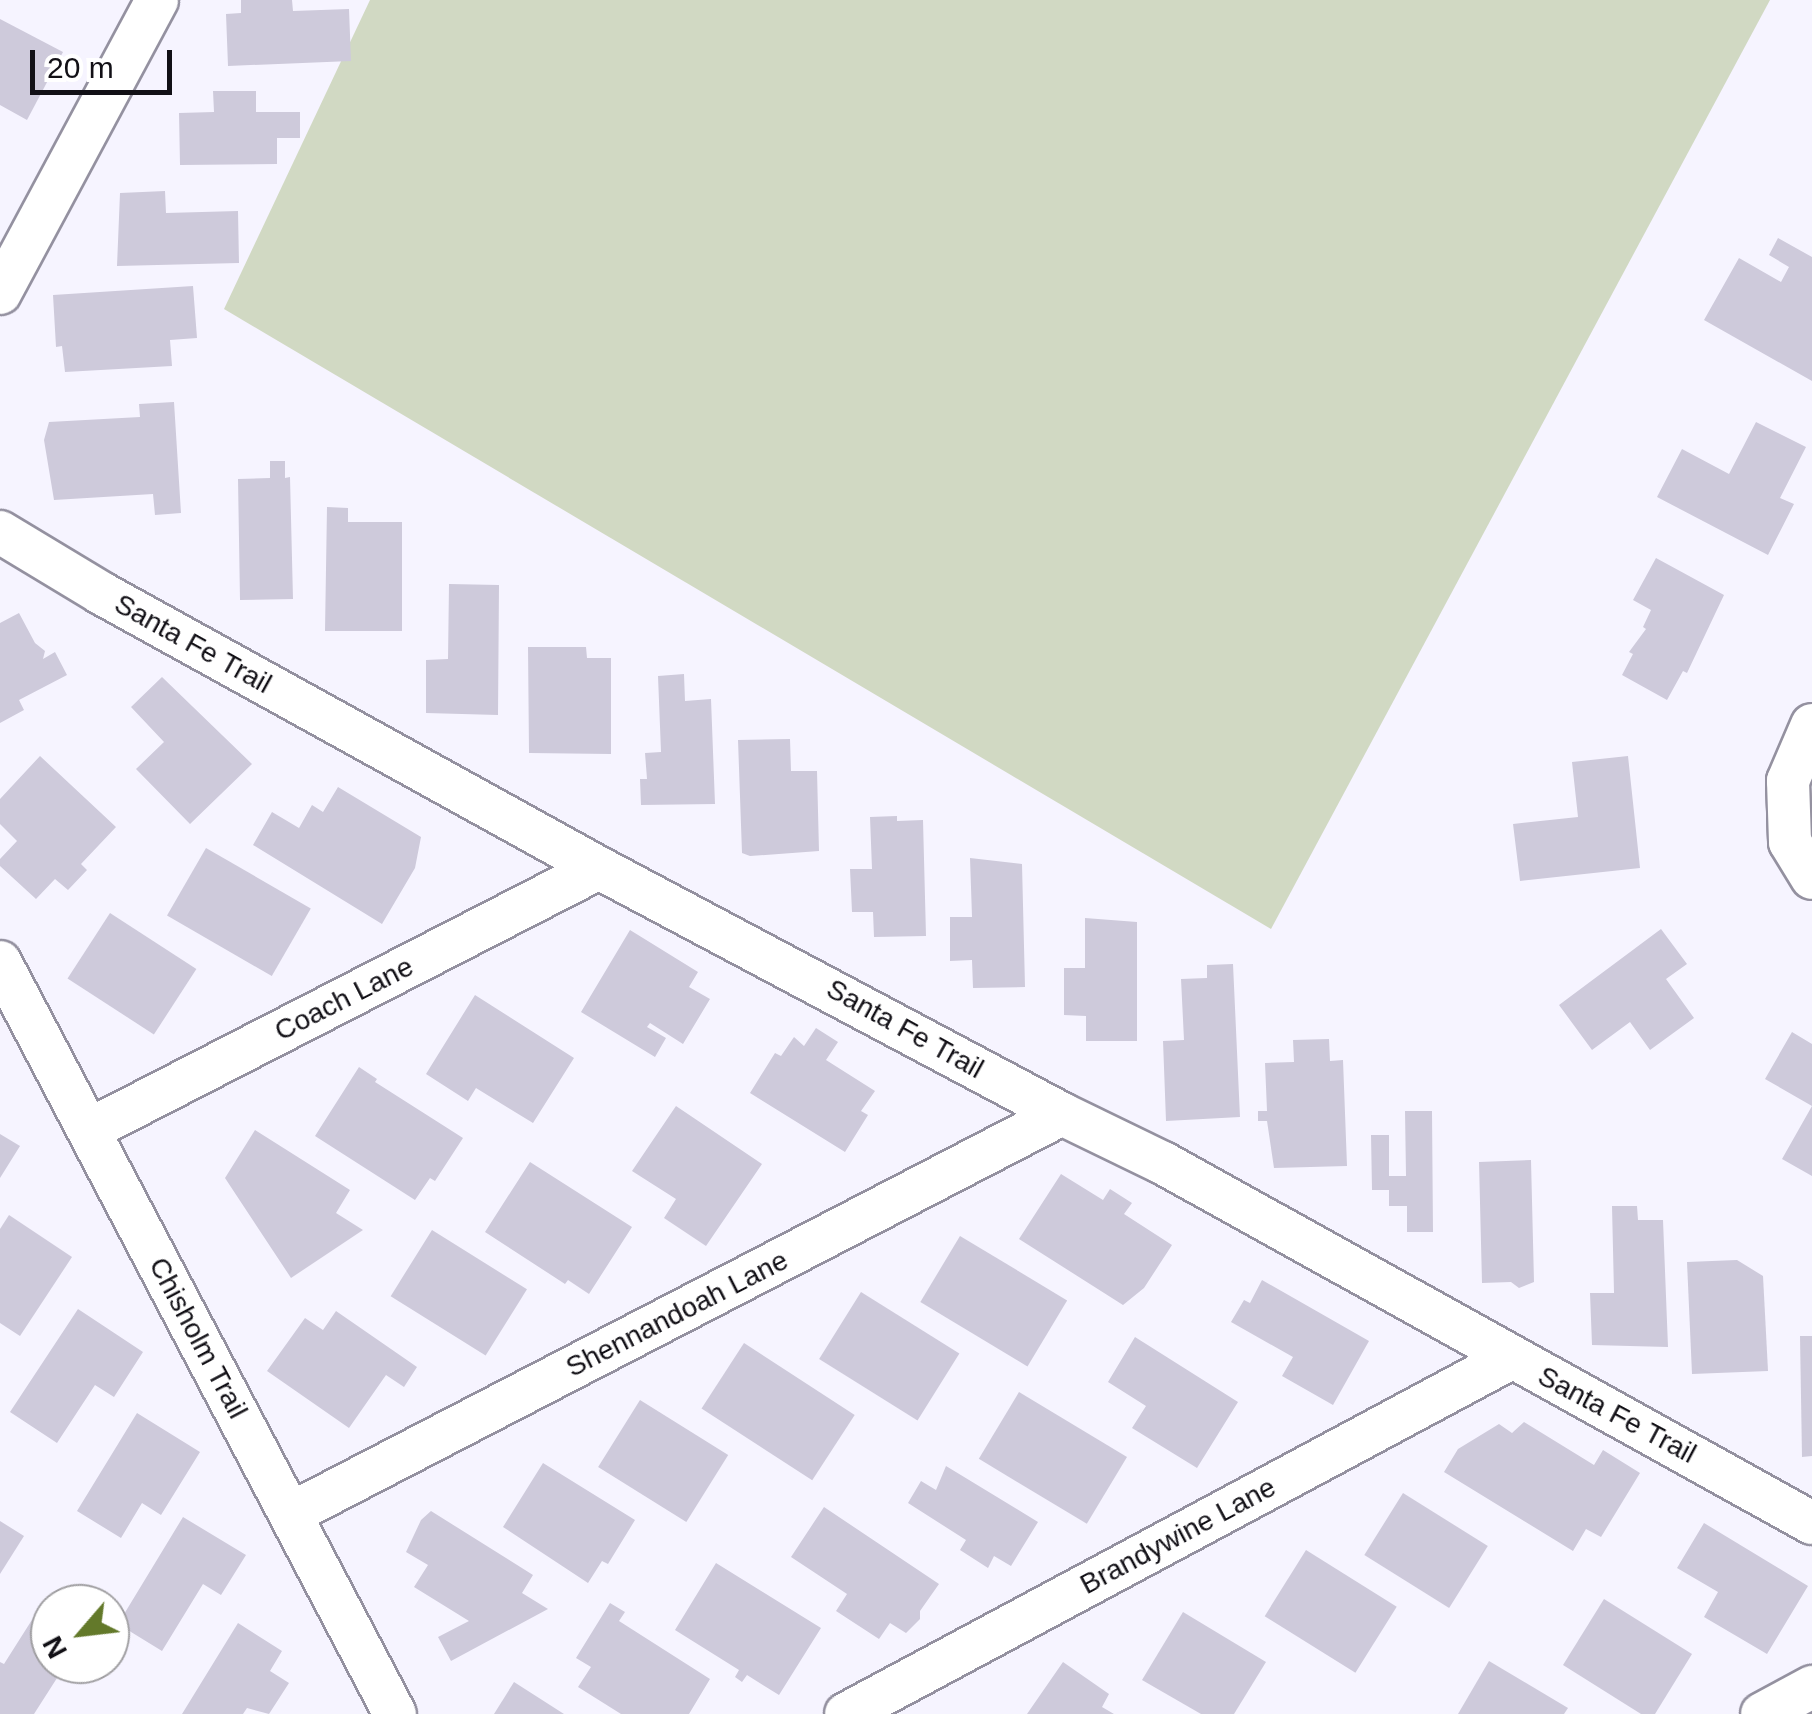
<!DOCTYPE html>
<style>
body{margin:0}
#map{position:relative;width:1812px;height:1714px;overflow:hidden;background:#f6f4ff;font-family:Arial,sans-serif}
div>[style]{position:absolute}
.green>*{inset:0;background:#d1d9c3}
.building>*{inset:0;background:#cecadb;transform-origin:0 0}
.roads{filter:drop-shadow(2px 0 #9491a0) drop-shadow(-2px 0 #9491a0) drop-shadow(0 2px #9491a0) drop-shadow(0 -2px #9491a0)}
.street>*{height:42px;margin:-21px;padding:0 21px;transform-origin:21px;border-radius:21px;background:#fff}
span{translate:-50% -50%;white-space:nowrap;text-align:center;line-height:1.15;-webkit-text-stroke:8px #fff;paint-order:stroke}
.street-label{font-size:28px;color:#121016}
.north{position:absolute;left:30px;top:1584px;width:100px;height:100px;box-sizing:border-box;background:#fff;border:2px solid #a09fa2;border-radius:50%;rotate:242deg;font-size:28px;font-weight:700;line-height:40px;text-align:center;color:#121016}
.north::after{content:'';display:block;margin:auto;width:35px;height:45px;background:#63792a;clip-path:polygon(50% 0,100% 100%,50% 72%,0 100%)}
.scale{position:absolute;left:30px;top:50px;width:142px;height:45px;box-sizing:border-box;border:5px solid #121016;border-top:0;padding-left:12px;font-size:30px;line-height:35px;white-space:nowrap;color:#121016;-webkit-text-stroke:8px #fff;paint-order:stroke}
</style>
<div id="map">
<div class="green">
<div style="clip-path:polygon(370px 0,1770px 0,1271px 929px,224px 309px)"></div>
</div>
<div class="building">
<div style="clip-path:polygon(241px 0,292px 0,293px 11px,349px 9px,351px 61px,228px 66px,226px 14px,241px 13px)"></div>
<div style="clip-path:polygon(0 19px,63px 52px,27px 120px,0 105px)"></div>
<div style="clip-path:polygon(213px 91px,256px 91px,256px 112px,300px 112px,300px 138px,277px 138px,277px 164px,180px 165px,179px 113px,214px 112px)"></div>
<div style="clip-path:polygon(165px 191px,166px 213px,238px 211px,239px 263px,117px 266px,120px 193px)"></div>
<div style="clip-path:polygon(1778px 238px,1812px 257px,1812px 381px,1704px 320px,1739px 258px,1781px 282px,1789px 267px,1769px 255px)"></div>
<div style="clip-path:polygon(193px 286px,197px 338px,170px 340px,172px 366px,65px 372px,62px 346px,56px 347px,53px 295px)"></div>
<div style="clip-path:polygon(174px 402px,181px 513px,155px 515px,153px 494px,54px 500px,44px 440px,49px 422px,140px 417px,139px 404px)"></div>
<div style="clip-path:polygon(1756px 422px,1806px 447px,1780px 498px,1794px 504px,1768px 555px,1657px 497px,1682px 449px,1729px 474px)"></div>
<div style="clip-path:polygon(270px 461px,285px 461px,285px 478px,290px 477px,293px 599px,240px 600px,238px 479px,270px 478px)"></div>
<div style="clip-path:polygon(327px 507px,348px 508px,348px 522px,402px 522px,402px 631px,325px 631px)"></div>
<div style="clip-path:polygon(1656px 558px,1724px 595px,1687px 673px,1683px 671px,1667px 700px,1622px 675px,1633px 654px,1629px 652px,1646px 629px,1643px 627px,1651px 610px,1633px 600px)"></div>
<div style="clip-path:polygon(449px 584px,499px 585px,498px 715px,426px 713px,426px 660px,448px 659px)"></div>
<div style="clip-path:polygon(19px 613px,35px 643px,45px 651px,43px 659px,55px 652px,67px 675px,19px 700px,24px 710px,0 723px,0 623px)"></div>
<div style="clip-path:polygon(528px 647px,586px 647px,587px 658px,611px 658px,611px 754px,529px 753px)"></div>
<div style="clip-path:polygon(684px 674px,685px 701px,711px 699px,715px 804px,641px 805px,640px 779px,647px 779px,645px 753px,661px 752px,658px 676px)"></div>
<div style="clip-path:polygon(162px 677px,252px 764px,190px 824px,136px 769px,164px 742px,131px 707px)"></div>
<div style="clip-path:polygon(790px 739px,791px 771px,817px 771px,819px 851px,750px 856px,742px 853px,738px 740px)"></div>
<div style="clip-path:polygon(40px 756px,116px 827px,81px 864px,87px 870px,68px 890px,55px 879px,36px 899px,0 866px,0 859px,17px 841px,0 824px,0 799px)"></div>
<div style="clip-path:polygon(1628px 756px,1640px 868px,1520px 881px,1513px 824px,1578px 817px,1572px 762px)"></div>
<div style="clip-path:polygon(338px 787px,421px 837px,415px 868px,382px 924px,253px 845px,272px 812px,299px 828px,312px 805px,323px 812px)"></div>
<div style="clip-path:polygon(897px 816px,897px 821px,923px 820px,926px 936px,874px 937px,873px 912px,852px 912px,850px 869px,872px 869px,870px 817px)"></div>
<div style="left:206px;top:848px;width:121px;height:78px;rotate:30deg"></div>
<div style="clip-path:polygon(970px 858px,1022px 864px,1025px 987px,973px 988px,972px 960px,950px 961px,950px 917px,972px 917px)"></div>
<div style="left:110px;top:913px;width:103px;height:78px;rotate:33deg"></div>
<div style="clip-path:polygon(1085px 918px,1137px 922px,1137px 1041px,1086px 1041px,1086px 1016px,1064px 1015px,1064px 968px,1085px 968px)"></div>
<div style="clip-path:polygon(1661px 929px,1687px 964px,1666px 979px,1694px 1018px,1650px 1050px,1630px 1022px,1592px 1050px,1559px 1005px)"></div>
<div style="clip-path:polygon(630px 930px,698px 972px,689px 987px,710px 999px,683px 1044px,650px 1023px,647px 1027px,666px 1038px,655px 1057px,581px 1012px)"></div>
<div style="clip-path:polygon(1233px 964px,1240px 1117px,1166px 1121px,1163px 1041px,1184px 1040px,1181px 979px,1207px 978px,1207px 965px)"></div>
<div style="clip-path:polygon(475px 995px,574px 1058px,533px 1123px,476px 1088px,468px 1101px,426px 1074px)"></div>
<div style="clip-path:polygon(816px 1028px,838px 1042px,826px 1060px,875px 1091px,861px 1111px,868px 1115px,845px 1152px,750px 1093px,775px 1053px,781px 1056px,794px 1037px,804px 1046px)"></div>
<div style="clip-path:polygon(1792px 1032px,1812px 1044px,1812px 1176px,1782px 1159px,1812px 1106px,1765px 1079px)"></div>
<div style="clip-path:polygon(1329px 1039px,1330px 1061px,1343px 1060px,1347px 1166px,1274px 1168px,1267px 1121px,1258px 1121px,1258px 1111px,1267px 1111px,1265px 1063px,1294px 1062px,1293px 1040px)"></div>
<div style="clip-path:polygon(359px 1067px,377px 1079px,375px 1082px,463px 1138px,435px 1181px,430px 1178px,415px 1200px,315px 1136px)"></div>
<div style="clip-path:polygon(676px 1106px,762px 1164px,706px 1246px,664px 1218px,676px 1199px,632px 1171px)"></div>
<div style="clip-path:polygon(1405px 1111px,1432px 1111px,1433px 1232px,1407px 1232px,1407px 1206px,1389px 1206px,1389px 1190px,1372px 1190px,1371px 1135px,1389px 1135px,1389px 1176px,1406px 1176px)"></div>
<div style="clip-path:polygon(255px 1130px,350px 1190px,336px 1213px,363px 1230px,291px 1278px,225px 1178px)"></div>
<div style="clip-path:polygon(0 1134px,20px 1146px,0 1178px)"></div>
<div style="clip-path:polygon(1531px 1160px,1534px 1282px,1519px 1288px,1511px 1282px,1482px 1283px,1479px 1162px)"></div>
<div style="clip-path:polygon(530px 1162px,632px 1227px,589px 1294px,568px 1280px,565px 1284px,485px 1232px)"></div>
<div style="clip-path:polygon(1061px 1174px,1103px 1200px,1110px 1189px,1132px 1203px,1124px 1214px,1172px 1245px,1144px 1288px,1123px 1305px,1019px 1239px)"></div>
<div style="clip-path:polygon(1612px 1206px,1637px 1206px,1638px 1220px,1663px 1220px,1668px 1347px,1592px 1345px,1590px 1293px,1614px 1293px)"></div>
<div style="clip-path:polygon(9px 1215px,72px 1257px,20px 1336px,0 1323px,0 1229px)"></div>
<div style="left:432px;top:1230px;width:112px;height:78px;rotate:32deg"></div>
<div style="left:960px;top:1236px;width:125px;height:77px;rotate:31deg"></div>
<div style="clip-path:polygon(1737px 1260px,1763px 1276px,1768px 1371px,1692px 1374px,1687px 1262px)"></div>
<div style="clip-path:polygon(1262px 1280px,1369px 1341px,1333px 1405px,1282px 1376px,1293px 1357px,1231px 1322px,1244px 1300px,1250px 1303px)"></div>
<div style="left:861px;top:1292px;width:116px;height:79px;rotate:32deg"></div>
<div style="clip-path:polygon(78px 1309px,143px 1352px,114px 1397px,95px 1385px,57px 1443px,10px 1412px)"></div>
<div style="clip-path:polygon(336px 1311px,417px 1367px,404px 1387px,386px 1375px,349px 1428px,267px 1371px,305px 1318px,323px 1330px)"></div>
<div style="clip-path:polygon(1800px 1336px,1812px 1336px,1812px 1456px,1802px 1457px)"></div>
<div style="clip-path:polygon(1135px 1337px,1238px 1402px,1197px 1468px,1132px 1428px,1146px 1406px,1108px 1382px)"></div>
<div style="left:744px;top:1343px;width:132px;height:78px;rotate:33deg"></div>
<div style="left:1019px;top:1392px;width:126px;height:78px;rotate:31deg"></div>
<div style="left:640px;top:1400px;width:104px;height:79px;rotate:32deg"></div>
<div style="clip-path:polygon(137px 1413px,200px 1452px,161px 1515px,142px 1503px,121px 1538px,77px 1511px)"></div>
<div style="clip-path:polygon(1524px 1422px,1594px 1465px,1603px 1450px,1640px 1473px,1601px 1537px,1586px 1529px,1573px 1551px,1444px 1472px,1458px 1449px,1499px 1424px,1512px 1433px)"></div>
<div style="clip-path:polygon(543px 1463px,635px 1520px,608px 1564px,602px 1561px,588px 1583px,503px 1527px)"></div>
<div style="clip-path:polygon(946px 1466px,1038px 1522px,1011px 1566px,994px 1556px,988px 1568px,960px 1550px,966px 1540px,908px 1503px,921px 1481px,936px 1490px)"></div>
<div style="left:1403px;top:1493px;width:100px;height:73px;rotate:32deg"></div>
<div style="clip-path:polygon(824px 1507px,939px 1584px,920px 1611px,920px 1619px,906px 1633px,890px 1623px,879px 1639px,836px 1611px,847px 1594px,791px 1557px)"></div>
<div style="clip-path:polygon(431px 1511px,533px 1575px,522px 1593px,548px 1609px,451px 1661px,438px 1637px,469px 1621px,414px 1587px,428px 1565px,406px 1552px,421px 1520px)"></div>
<div style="clip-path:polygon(183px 1517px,246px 1555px,221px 1595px,203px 1584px,162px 1651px,118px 1624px)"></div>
<div style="clip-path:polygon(0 1521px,24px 1536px,0 1574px)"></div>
<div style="clip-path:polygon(1704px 1523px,1808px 1586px,1767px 1654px,1704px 1617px,1718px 1592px,1677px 1568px)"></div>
<div style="left:1306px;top:1550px;width:107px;height:78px;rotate:32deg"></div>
<div style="clip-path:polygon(716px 1563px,821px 1628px,779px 1695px,747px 1675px,742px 1682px,735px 1677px,739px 1670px,675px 1630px)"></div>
<div style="clip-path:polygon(1604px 1599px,1692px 1654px,1655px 1714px,1641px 1714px,1563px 1665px)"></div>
<div style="clip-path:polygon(610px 1603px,625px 1612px,619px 1621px,710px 1679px,689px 1714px,621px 1714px,578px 1687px,591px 1667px,576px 1658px)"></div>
<div style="clip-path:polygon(42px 1604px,50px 1609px,50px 1664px,66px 1664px,34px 1714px,0 1714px,0 1662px,4px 1664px)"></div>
<div style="clip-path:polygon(1183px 1612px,1266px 1662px,1234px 1714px,1201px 1714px,1142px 1680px)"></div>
<div style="clip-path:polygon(238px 1623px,282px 1651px,270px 1671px,289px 1683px,269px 1714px,247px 1708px,243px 1714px,182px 1714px)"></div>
<div style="clip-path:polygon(1489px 1661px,1568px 1708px,1564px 1714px,1458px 1714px)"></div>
<div style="clip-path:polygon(1063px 1662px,1109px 1694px,1102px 1707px,1114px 1714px,1027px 1714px)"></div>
<div style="clip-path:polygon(514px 1682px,564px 1714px,494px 1714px)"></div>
</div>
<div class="roads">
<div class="street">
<div style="left:0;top:293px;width:332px;rotate:-61.8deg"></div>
<div style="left:0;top:532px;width:118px;rotate:31.1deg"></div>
<div style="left:101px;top:593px;width:569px;rotate:28.91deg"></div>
<div style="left:599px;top:868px;width:524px;rotate:27.98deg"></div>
<div style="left:1062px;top:1114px;width:112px;rotate:25.9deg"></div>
<div style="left:1163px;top:1163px;width:742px;rotate:29.02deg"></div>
<div style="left:1812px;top:725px;width:61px;rotate:113.2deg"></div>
<div style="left:1788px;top:781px;width:61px;rotate:88.1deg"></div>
<div style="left:1790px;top:842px;width:42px;rotate:58.6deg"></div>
<div style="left:0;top:962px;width:849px;rotate:62.29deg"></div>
<div style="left:89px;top:1130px;width:573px;rotate:-27.19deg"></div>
<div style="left:292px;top:1513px;width:867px;rotate:-27.39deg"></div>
<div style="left:846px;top:1714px;width:754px;rotate:-28.16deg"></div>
<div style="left:1762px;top:1714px;width:57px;rotate:-28.4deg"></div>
</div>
</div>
<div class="street-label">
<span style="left:193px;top:644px;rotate:29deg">Santa Fe Trail</span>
<span style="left:344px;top:999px;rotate:-27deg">Coach Lane</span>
<span style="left:905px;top:1029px;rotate:29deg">Santa Fe Trail</span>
<span style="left:677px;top:1314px;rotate:-27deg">Shennandoah Lane</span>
<span style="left:198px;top:1338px;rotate:62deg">Chisholm Trail</span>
<span style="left:1617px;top:1415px;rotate:28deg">Santa Fe Trail</span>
<span style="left:1178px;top:1536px;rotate:-28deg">Brandywine Lane</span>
</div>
<div class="north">N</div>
<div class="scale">20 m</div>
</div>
